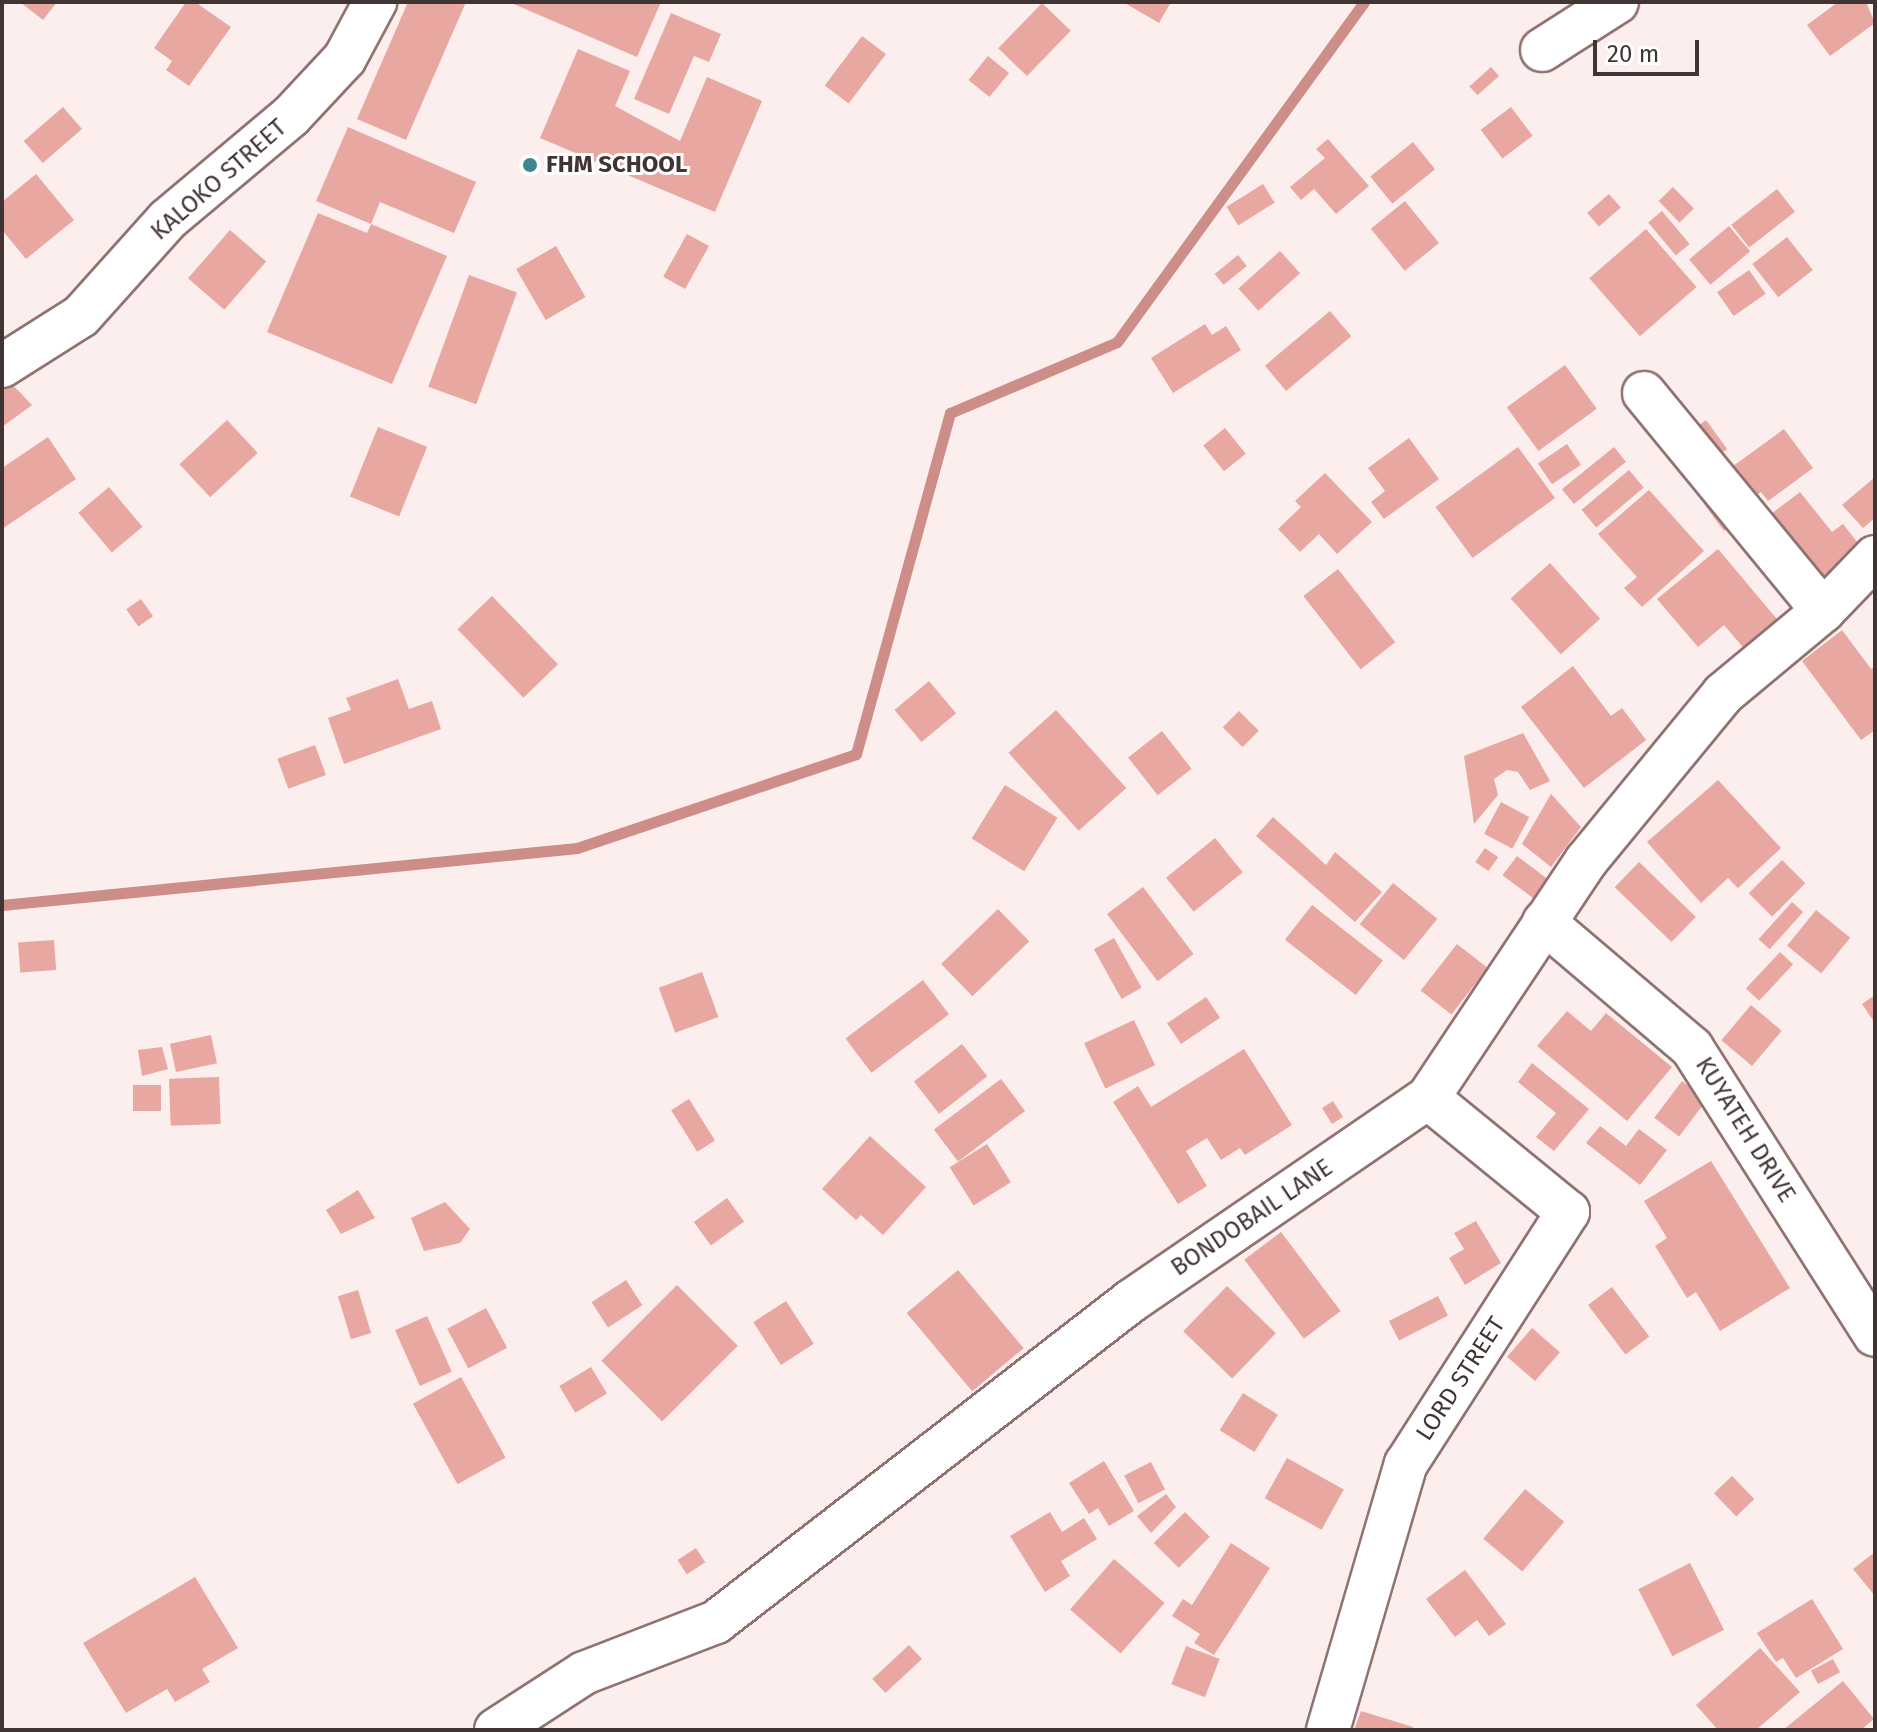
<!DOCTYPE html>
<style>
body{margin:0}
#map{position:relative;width:1877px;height:1732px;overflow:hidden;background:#fbeeec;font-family:"Fira Sans",sans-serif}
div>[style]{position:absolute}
.stream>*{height:11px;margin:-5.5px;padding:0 5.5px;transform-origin:5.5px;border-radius:5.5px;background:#cd8d88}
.building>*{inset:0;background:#e9a7a2;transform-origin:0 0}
.roads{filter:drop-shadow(2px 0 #907371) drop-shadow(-2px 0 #907371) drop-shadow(0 2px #907371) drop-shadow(0 -2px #907371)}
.street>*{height:42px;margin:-21px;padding:0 21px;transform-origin:21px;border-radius:21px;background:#fff}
.dots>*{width:22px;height:22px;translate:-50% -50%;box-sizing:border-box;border:4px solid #fff;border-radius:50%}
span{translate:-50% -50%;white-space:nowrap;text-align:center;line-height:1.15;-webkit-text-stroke:6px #fff;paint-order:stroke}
.poi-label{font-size:24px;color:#413533;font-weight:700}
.left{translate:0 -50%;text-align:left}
.street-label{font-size:24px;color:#413533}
.frame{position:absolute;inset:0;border:4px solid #413533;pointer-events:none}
.scale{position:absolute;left:1593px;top:40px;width:106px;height:36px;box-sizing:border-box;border:4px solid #413533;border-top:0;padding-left:10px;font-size:24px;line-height:28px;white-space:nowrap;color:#413533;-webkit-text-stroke:6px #fff;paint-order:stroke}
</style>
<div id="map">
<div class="stream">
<div style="left:2px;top:905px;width:578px;rotate:-5.66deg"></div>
<div style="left:577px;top:848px;width:294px;rotate:-18.6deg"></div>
<div style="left:856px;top:754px;width:354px;rotate:-74.6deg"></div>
<div style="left:950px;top:413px;width:181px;rotate:-23deg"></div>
<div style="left:1117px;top:342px;width:420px;rotate:-54deg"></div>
</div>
<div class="building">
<div style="clip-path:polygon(20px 2px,57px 2px,43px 20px)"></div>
<div style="clip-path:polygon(186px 2px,195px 2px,231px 27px,189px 86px,166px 70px,172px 61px,154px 48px)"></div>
<div style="clip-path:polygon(408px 2px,466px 2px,406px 140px,357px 119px)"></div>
<div style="clip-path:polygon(509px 2px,661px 2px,637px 57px)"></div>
<div style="clip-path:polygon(1123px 2px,1171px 2px,1159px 23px)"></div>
<div style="clip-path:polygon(1838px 2px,1866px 2px,1875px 23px,1830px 56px,1807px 25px)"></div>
<div style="left:1042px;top:3px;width:40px;height:63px;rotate:44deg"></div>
<div style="clip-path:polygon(671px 13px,721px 34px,709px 62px,694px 56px,669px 114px,634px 99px)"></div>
<div style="left:862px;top:36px;width:30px;height:62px;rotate:37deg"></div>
<div style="clip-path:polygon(578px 49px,630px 71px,615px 106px,680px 141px,707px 77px,762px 101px,715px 212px,540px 138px)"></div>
<div style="left:988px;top:56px;width:27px;height:31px;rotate:39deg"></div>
<div style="left:1491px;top:67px;width:12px;height:29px;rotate:48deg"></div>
<div style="left:63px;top:107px;width:29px;height:52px;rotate:49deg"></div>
<div style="left:1511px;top:107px;width:36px;height:38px;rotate:53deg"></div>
<div style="clip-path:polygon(348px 127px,476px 182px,454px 233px,380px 202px,371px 224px,316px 201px)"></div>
<div style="clip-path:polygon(1328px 139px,1369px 186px,1336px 214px,1314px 189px,1301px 200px,1290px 187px,1325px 158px,1316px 149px)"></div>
<div style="left:1413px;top:142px;width:35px;height:55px;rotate:51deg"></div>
<div style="clip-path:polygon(36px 174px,74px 220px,26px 259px,2px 230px,2px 202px)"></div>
<div style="left:1263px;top:184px;width:22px;height:43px;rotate:58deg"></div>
<div style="left:1673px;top:187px;width:30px;height:20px;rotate:46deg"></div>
<div style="left:1777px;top:189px;width:29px;height:58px;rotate:52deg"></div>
<div style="left:1609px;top:194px;width:18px;height:29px;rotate:49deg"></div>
<div style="left:1405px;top:201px;width:54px;height:44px;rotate:51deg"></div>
<div style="left:1662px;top:211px;width:43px;height:18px;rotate:50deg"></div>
<div style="clip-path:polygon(318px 213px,367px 233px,371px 224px,447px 256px,392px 384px,267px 332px)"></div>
<div style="left:1729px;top:226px;width:33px;height:52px;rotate:50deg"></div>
<div style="left:1646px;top:229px;width:77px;height:75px;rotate:49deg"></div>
<div style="left:230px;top:230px;width:48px;height:64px;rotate:41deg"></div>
<div style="left:687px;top:234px;width:25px;height:49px;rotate:29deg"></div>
<div style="left:1787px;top:237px;width:42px;height:44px;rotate:52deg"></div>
<div style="left:556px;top:246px;width:59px;height:46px;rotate:60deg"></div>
<div style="left:1280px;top:251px;width:30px;height:56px;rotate:48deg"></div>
<div style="left:1238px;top:255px;width:14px;height:30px;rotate:51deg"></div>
<div style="left:1749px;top:270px;width:29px;height:39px;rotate:55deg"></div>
<div style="left:469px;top:275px;width:51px;height:119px;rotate:20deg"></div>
<div style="left:1330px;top:311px;width:33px;height:85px;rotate:50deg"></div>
<div style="clip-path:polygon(1205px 324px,1212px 335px,1226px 326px,1241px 350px,1173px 393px,1151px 358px)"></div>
<div style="left:1565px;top:365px;width:54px;height:72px;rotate:54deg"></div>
<div style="clip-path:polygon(10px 382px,32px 405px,2px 427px,2px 387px)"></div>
<div style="left:227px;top:420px;width:45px;height:65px;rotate:47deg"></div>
<div style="left:1706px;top:420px;width:36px;height:37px;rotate:54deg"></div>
<div style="left:378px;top:427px;width:53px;height:75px;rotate:22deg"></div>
<div style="left:1225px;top:428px;width:33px;height:28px;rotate:51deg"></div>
<div style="clip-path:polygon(1784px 429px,1813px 468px,1768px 501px,1761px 492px,1732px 513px,1737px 521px,1724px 531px,1696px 493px)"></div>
<div style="clip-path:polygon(48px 437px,76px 479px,2px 529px,2px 468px)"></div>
<div style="clip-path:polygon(1409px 438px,1439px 479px,1384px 519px,1371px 502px,1385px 491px,1368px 468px)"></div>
<div style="left:1567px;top:444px;width:25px;height:35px;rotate:56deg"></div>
<div style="left:1518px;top:447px;width:63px;height:102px;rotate:54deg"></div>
<div style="left:1614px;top:447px;width:19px;height:67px;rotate:51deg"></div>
<div style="left:1629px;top:470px;width:23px;height:62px;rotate:50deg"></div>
<div style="clip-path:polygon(1325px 473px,1372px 522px,1337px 554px,1319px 534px,1300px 552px,1278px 529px,1301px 507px,1295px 501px)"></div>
<div style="clip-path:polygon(1875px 477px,1875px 518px,1863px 528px,1842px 505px)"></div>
<div style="left:109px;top:487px;width:52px;height:40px;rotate:50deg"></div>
<div style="clip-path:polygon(1649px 490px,1704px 551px,1642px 607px,1624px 588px,1637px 577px,1598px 534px)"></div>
<div style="clip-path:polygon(1800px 492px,1832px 532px,1843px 524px,1864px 551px,1816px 588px,1763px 520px)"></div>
<div style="clip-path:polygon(1718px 549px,1782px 625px,1748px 653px,1724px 625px,1698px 647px,1657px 599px)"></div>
<div style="left:1550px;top:563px;width:75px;height:53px;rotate:48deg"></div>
<div style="left:1338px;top:569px;width:93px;height:44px;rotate:52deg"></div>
<div style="left:492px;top:596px;width:95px;height:48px;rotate:46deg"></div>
<div style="left:141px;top:599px;width:21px;height:18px;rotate:55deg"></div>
<div style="clip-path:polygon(1842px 630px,1871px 669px,1875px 666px,1875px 730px,1861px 740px,1802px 661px)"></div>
<div style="clip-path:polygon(1573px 666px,1611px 716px,1622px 708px,1646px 740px,1584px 788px,1521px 707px)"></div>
<div style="clip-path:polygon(398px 679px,409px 709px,432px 701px,441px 729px,344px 764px,328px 718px,351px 710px,346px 698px)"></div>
<div style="left:929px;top:681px;width:42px;height:45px;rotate:50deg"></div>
<div style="left:1056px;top:710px;width:105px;height:64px;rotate:48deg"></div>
<div style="left:1239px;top:711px;width:28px;height:23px;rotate:45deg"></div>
<div style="left:1162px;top:731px;width:48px;height:43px;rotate:52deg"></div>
<div style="clip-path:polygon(1523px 733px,1550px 781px,1530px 790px,1518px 772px,1507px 770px,1494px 779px,1498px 795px,1474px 824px,1464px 756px)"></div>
<div style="left:315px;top:745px;width:32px;height:40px;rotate:70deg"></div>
<div style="clip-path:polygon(1718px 780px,1781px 848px,1738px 888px,1728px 878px,1701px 903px,1647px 842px)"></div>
<div style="left:1005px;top:785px;width:62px;height:63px;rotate:32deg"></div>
<div style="clip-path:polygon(1551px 794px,1581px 827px,1551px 867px,1522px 844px)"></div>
<div style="left:1501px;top:802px;width:32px;height:36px;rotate:28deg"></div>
<div style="clip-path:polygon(1273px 817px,1326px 865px,1335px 852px,1382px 892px,1355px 922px,1256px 836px)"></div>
<div style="left:1215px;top:838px;width:44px;height:63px;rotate:51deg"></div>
<div style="left:1485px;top:848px;width:16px;height:17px;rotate:35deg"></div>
<div style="left:1517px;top:856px;width:40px;height:24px;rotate:37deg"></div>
<div style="left:1782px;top:860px;width:33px;height:47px;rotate:45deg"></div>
<div style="left:1639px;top:862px;width:79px;height:35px;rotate:44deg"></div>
<div style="left:1393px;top:883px;width:57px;height:53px;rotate:39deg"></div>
<div style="left:1143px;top:887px;width:84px;height:45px;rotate:53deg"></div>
<div style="left:1792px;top:902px;width:15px;height:50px;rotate:42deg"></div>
<div style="left:1312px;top:905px;width:90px;height:44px;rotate:38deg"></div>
<div style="left:998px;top:909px;width:45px;height:79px;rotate:46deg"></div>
<div style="left:1816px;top:910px;width:44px;height:46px;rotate:39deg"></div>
<div style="left:1114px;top:938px;width:57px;height:23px;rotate:61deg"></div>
<div style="left:54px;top:940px;width:30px;height:36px;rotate:86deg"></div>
<div style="left:1457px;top:944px;width:39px;height:59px;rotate:38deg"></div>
<div style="left:1780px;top:952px;width:18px;height:50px;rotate:43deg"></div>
<div style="left:702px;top:972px;width:48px;height:46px;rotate:70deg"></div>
<div style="left:923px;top:980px;width:43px;height:97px;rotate:53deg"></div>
<div style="clip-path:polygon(1875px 995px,1875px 1023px,1862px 1004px)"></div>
<div style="left:1206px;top:997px;width:25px;height:47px;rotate:56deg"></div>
<div style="left:1751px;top:1005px;width:40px;height:46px;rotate:40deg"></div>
<div style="clip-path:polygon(1567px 1011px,1591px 1031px,1606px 1013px,1672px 1067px,1627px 1121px,1537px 1046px)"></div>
<div style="left:1134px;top:1020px;width:50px;height:55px;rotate:65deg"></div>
<div style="left:211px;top:1035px;width:29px;height:42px;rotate:78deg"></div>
<div style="left:962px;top:1044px;width:41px;height:61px;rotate:52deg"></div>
<div style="clip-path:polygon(162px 1047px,168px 1069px,142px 1076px,138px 1050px)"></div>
<div style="clip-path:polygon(1244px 1049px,1292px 1125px,1245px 1155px,1240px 1148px,1221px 1160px,1207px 1138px,1186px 1151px,1207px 1186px,1178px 1204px,1113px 1102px,1138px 1086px,1151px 1107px)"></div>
<div style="clip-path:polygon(1532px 1063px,1589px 1109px,1554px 1151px,1536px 1137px,1556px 1113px,1518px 1082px)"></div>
<div style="left:219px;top:1077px;width:47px;height:50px;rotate:88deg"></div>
<div style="left:1001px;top:1079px;width:40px;height:84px;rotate:53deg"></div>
<div style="left:1682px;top:1081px;width:31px;height:46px;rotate:37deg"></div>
<div style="left:133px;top:1085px;width:28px;height:26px"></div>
<div style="left:689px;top:1099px;width:49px;height:21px;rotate:58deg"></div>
<div style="left:1333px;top:1101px;width:19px;height:13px;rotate:58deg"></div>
<div style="clip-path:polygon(1600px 1126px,1626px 1146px,1639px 1129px,1667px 1150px,1640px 1185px,1586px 1143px)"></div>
<div style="clip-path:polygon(870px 1136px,926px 1187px,883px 1235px,861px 1215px,856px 1220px,822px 1189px)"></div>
<div style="left:987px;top:1144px;width:45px;height:44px;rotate:58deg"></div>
<div style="clip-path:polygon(1711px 1161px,1790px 1288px,1720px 1331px,1696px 1292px,1687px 1298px,1655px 1246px,1667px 1238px,1644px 1201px)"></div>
<div style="clip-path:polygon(358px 1190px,375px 1218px,341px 1234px,326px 1210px)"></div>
<div style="left:727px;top:1198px;width:29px;height:41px;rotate:54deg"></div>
<div style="clip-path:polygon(445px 1202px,470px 1229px,460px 1243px,424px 1251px,411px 1218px)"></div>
<div style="clip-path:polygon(1476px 1221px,1501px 1263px,1465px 1285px,1449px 1258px,1464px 1249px,1454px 1233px)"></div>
<div style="left:1281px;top:1232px;width:99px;height:46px;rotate:53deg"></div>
<div style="left:958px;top:1270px;width:102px;height:67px;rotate:50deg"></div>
<div style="left:626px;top:1280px;width:30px;height:41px;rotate:57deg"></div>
<div style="left:677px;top:1285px;width:86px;height:107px;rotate:45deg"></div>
<div style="left:1227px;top:1286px;width:68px;height:63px;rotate:44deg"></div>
<div style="left:1612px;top:1287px;width:62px;height:30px;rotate:53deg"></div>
<div style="left:358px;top:1290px;width:45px;height:21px;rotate:73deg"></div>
<div style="left:1438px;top:1296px;width:22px;height:55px;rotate:63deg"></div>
<div style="left:786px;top:1301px;width:51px;height:39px;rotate:57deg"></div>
<div style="left:486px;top:1308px;width:45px;height:44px;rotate:62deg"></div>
<div style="left:427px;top:1316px;width:61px;height:35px;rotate:66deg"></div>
<div style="left:1532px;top:1328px;width:37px;height:38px;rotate:41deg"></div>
<div style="left:591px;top:1367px;width:31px;height:37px;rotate:59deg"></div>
<div style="left:461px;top:1377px;width:92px;height:55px;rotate:61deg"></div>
<div style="left:1243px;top:1393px;width:41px;height:44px;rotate:32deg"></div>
<div style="left:1287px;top:1458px;width:65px;height:46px;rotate:29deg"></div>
<div style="clip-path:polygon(1104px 1461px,1134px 1511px,1109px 1526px,1098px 1508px,1089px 1514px,1069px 1483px)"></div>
<div style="left:1151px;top:1462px;width:31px;height:30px;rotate:63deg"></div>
<div style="left:1732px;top:1476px;width:32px;height:25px;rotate:46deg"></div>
<div style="left:1525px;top:1489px;width:51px;height:65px;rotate:40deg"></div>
<div style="clip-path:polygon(1166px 1494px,1176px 1507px,1151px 1533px,1137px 1516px)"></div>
<div style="clip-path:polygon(1050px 1512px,1062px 1532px,1084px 1518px,1097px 1539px,1061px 1561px,1070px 1576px,1045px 1592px,1010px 1536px)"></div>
<div style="left:1185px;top:1512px;width:35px;height:44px;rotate:45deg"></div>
<div style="clip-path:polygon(1231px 1543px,1270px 1568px,1214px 1655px,1194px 1643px,1200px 1634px,1172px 1616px,1183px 1599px,1192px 1605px)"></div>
<div style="left:696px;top:1548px;width:17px;height:22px;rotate:57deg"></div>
<div style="clip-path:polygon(1875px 1552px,1875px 1596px,1853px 1569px)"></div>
<div style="left:1114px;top:1559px;width:67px;height:67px;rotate:41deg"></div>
<div style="left:1690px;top:1563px;width:75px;height:58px;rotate:63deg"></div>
<div style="clip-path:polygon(1465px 1570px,1506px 1624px,1489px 1636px,1477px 1620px,1455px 1637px,1426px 1599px)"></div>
<div style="clip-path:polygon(195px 1577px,238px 1648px,202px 1669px,210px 1682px,175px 1702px,167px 1689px,126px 1713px,83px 1643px)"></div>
<div style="clip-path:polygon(1812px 1599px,1843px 1649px,1796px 1678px,1783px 1658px,1776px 1662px,1757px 1633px)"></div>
<div style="left:909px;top:1645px;width:19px;height:50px;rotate:47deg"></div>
<div style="left:1186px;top:1646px;width:36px;height:41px;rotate:21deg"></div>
<div style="clip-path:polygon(1760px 1648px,1800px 1692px,1756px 1730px,1718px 1730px,1696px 1705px)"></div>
<div style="left:1833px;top:1659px;width:15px;height:25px;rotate:62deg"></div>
<div style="clip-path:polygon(1843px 1681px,1874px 1719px,1861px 1730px,1783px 1730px)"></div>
<div style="clip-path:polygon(1361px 1711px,1413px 1727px,1412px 1730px,1354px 1730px)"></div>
</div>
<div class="roads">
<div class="street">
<div style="left:1542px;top:50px;width:89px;rotate:-32.6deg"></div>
<div style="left:2px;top:366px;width:93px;rotate:-32.3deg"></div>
<div style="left:81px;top:316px;width:129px;rotate:-48.1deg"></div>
<div style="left:167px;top:220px;width:162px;rotate:-40deg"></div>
<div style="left:291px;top:116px;width:79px;rotate:-47deg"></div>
<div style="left:345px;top:58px;width:64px;rotate:-61.8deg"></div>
<div style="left:1644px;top:393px;width:282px;rotate:50.6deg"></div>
<div style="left:1544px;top:922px;width:194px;rotate:40.4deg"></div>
<div style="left:1692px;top:1048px;width:340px;rotate:57.5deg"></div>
<div style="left:496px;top:1730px;width:105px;rotate:-32.9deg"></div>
<div style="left:584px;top:1673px;width:142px;rotate:-21.1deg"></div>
<div style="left:716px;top:1622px;width:525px;rotate:-37.72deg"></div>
<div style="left:1131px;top:1301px;width:360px;rotate:-34.4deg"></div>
<div style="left:1428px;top:1098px;width:285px;rotate:-56.3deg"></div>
<div style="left:1586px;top:861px;width:216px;rotate:-50.6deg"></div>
<div style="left:1723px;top:694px;width:130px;rotate:-39.7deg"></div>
<div style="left:1823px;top:611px;width:75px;rotate:-46.1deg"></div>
<div style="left:1328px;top:1730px;width:277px;rotate:-73.7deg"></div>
<div style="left:1406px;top:1464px;width:300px;rotate:-57.3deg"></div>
<div style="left:1568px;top:1212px;width:181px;rotate:-140.8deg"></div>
</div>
</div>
<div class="dots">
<div style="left:530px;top:165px;background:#3f878e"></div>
</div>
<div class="poi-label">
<span class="left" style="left:546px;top:165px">FHM SCHOOL</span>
</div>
<div class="street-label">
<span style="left:219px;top:180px;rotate:-41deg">KALOKO STREET</span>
<span style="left:1745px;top:1130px;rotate:58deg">KUYATEH DRIVE</span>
<span style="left:1252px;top:1218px;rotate:-34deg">BONDOBAIL LANE</span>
<span style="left:1461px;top:1379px;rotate:-57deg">LORD STREET</span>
</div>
<div class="frame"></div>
<div class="scale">20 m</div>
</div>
